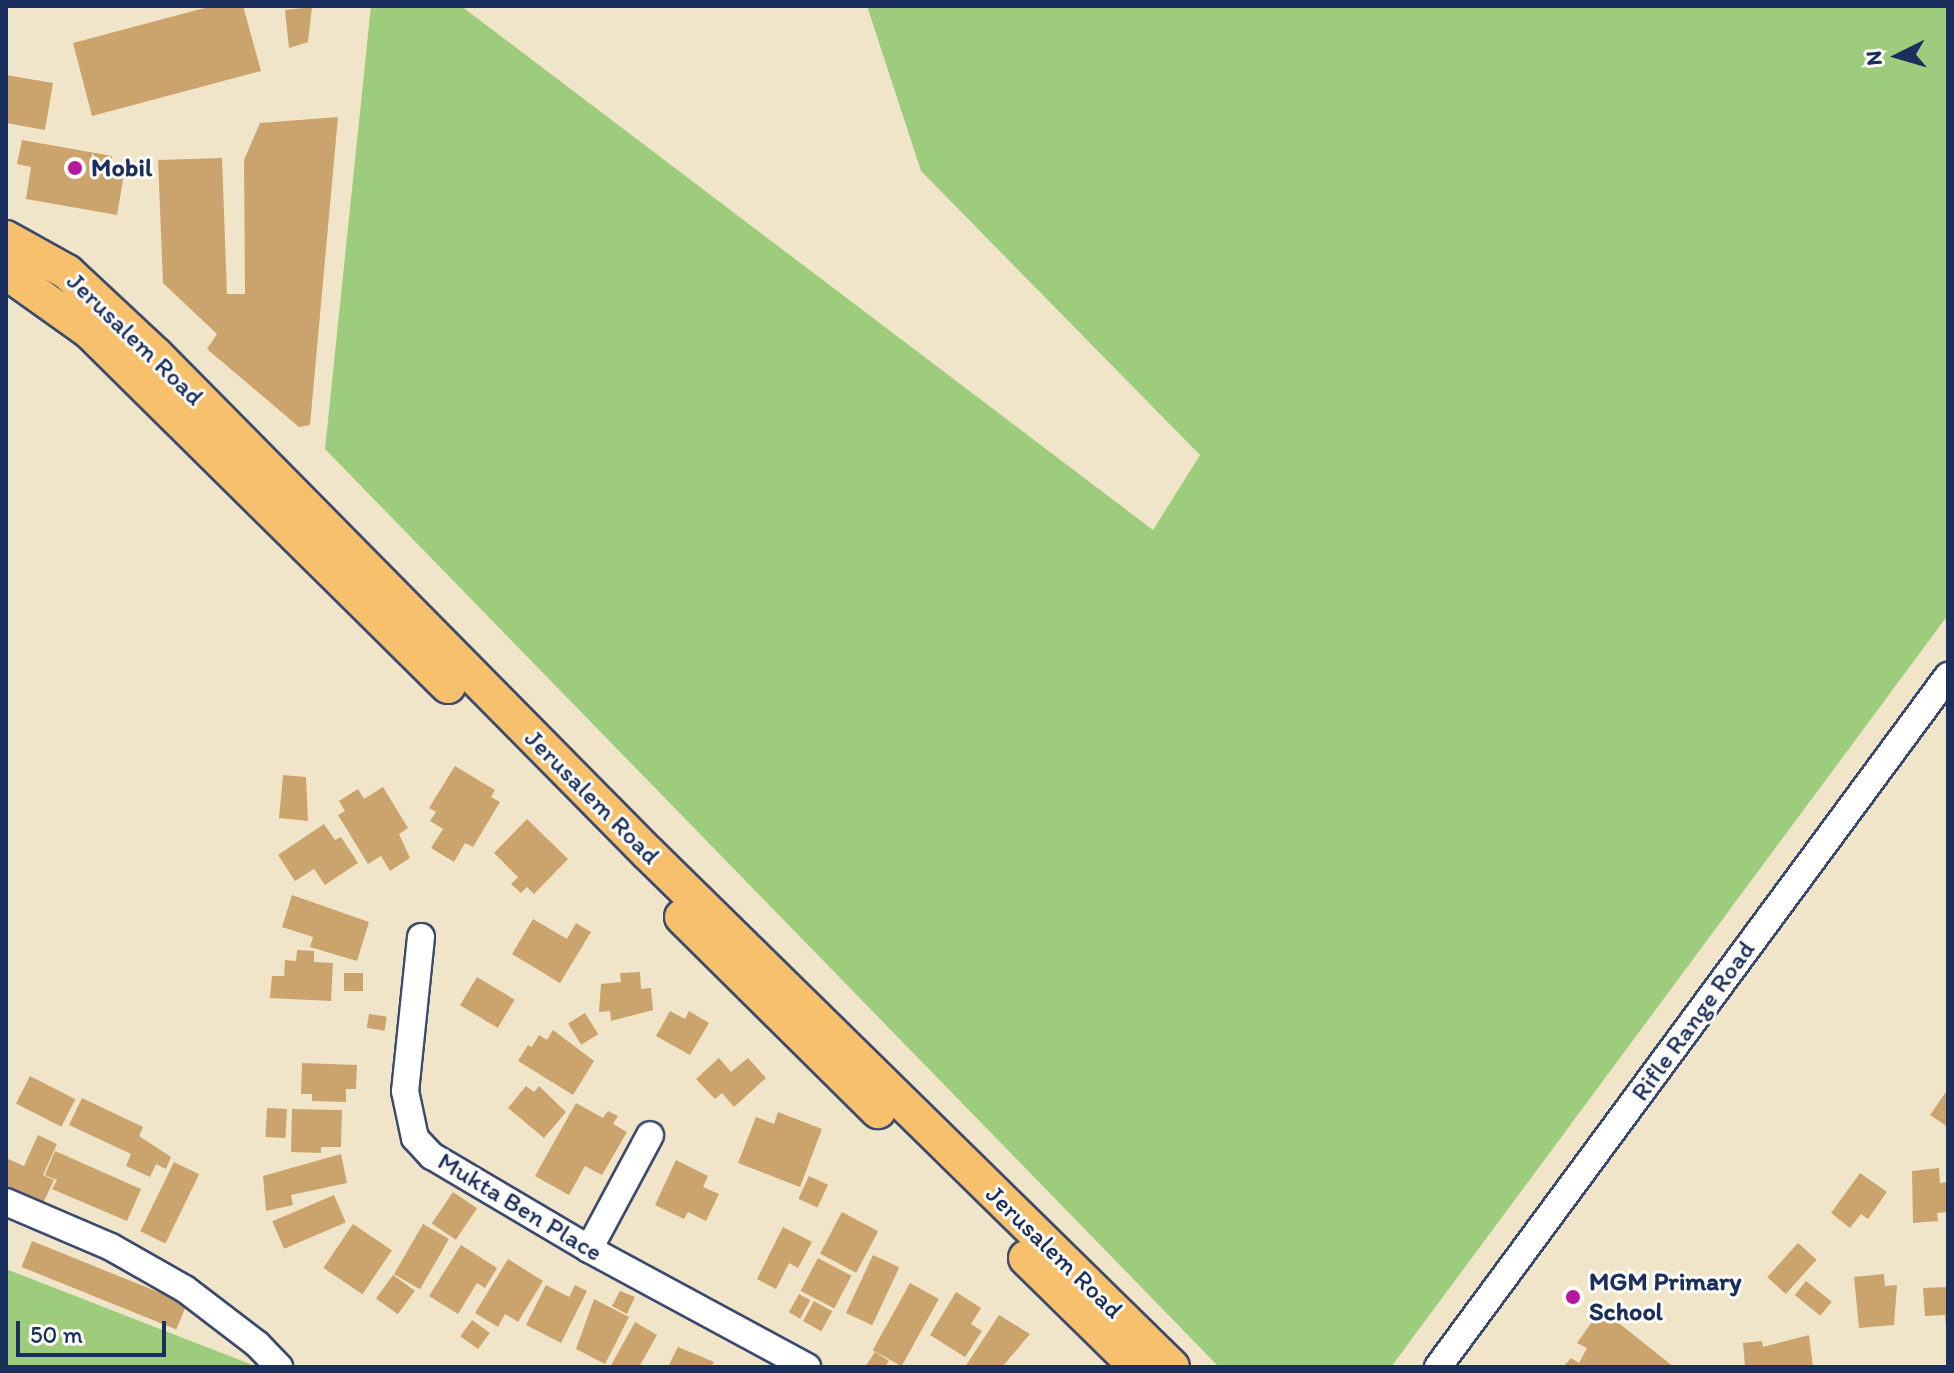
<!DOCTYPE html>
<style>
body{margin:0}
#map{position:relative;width:1954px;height:1373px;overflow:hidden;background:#f1e5c9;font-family:Itim,sans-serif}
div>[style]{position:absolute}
.green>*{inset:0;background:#9dcd7c}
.building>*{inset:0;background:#cba46d;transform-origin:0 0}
.roads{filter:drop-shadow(2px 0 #3b4a6e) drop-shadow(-2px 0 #3b4a6e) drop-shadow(0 2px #3b4a6e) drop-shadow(0 -2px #3b4a6e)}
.minor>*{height:26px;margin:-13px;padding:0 13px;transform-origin:13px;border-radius:13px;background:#fff}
.major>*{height:34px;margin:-17px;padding:0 17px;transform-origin:17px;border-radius:17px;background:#f7c06c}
.dots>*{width:22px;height:22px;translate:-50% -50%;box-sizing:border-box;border:4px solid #fdfcf7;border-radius:50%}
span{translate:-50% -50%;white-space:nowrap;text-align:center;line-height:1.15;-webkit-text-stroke:6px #fdfcf7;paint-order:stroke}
.poi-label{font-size:26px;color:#1b2f5e;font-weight:700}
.left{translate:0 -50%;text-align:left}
.street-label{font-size:26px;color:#1b2f5e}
.frame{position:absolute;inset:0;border:8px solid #1b2f5e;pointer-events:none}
.north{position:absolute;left:1858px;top:16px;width:80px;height:80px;-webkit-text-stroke:6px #fdfcf7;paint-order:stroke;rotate:265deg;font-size:22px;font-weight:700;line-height:32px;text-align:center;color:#1b2f5e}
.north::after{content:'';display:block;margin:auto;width:28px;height:36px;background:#1b2f5e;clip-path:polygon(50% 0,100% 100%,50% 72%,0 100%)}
.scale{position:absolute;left:16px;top:1321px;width:150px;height:36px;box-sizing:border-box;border:4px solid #1b2f5e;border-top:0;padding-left:10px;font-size:24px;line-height:28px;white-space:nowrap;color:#1b2f5e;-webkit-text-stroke:6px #fdfcf7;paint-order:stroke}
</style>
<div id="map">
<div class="green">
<div style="clip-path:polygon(371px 6px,461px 6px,1153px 530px,1200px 455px,921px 171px,867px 6px,1948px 6px,1948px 615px,1391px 1367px,1219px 1367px,325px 449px)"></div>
<div style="clip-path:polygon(6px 1269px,250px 1364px,249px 1367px,6px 1367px)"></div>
</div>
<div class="building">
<div style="clip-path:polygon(212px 6px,243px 6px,261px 71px,92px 116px,73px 43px)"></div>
<div style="clip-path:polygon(312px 7px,308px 42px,289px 48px,285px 10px)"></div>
<div style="clip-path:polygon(6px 75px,53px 83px,45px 130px,6px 123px)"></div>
<div style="clip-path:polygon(338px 117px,310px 425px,299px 427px,207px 349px,217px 334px,163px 283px,158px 160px,222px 158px,227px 294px,245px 294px,244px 160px,260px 123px)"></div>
<div style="clip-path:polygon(22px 140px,112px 156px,110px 172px,124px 174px,117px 215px,26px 199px,31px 167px,17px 164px)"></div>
<div style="clip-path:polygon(455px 766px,495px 790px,491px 797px,500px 802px,473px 847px,465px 843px,454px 862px,431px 848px,443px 829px,430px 821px,436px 812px,429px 808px)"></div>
<div style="clip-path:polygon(283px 775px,306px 777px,308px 821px,279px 818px)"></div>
<div style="clip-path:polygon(383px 787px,408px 828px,399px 834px,410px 858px,390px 871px,381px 856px,368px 864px,338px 815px,345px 811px,339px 801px,358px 789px,364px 799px)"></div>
<div style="clip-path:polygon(527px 819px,568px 859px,534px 894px,527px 887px,521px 893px,511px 884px,518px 877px,494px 853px)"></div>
<div style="clip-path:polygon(324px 824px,335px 840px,341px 837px,358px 863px,325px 885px,314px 869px,295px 881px,278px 855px)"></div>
<div style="clip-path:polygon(292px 895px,369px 922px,357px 961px,310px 947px,313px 937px,282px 927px)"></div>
<div style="clip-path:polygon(533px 919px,567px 939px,576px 923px,591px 932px,560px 983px,512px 954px)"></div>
<div style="clip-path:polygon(297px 950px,314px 951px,314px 962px,333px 963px,331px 1001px,270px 998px,272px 976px,284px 976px,285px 960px,296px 961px)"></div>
<div style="clip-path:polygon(640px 972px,641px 989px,651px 988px,653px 1010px,611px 1021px,610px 1011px,599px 1012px,601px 984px,621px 982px,620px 973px)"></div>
<div style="left:344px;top:973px;width:19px;height:18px"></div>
<div style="left:477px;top:977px;width:44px;height:33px;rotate:31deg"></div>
<div style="clip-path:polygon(670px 1011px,685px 1019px,689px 1011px,709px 1023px,690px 1055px,656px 1036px)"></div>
<div style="left:585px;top:1013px;width:25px;height:20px;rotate:58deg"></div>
<div style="left:369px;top:1014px;width:18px;height:14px;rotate:9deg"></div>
<div style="clip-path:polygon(553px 1030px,594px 1061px,573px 1095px,518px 1061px,528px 1045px,532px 1047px,539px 1035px,547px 1040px)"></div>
<div style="clip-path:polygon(719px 1058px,731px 1072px,748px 1058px,766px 1078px,734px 1107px,722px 1093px,715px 1099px,696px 1079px)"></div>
<div style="clip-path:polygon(302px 1063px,357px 1065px,356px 1089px,346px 1089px,346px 1102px,312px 1101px,312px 1094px,301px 1094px)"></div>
<div style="left:30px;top:1076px;width:51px;height:31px;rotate:27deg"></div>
<div style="clip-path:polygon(526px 1086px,534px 1092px,539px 1086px,566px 1112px,544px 1138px,508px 1108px)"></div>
<div style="clip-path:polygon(1948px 1089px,1948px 1127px,1930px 1115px)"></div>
<div style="clip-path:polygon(82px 1098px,143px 1127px,139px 1136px,171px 1157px,166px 1169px,156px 1164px,150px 1177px,126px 1166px,131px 1154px,69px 1125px)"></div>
<div style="clip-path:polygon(576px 1103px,603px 1118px,608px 1111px,618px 1116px,613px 1124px,627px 1132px,602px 1175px,585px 1166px,569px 1195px,535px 1176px)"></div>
<div style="left:267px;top:1108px;width:20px;height:29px;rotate:3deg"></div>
<div style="clip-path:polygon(292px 1109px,342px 1110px,341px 1147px,321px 1147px,321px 1153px,291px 1152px)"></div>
<div style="clip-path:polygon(778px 1112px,822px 1129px,800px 1187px,738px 1163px,756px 1117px,774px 1124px)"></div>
<div style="clip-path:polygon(38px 1135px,57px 1144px,43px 1175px,54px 1180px,43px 1203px,6px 1186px,6px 1158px,24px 1166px)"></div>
<div style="clip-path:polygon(55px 1151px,141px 1189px,127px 1221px,52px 1189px,57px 1180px,45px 1175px)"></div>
<div style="clip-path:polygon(341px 1154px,347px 1183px,291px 1195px,293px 1205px,266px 1211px,263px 1176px)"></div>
<div style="clip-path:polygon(676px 1160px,708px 1176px,703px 1187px,719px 1194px,706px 1221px,688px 1212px,684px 1219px,655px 1205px)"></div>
<div style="left:174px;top:1162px;width:28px;height:77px;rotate:26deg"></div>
<div style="clip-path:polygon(1939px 1168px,1940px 1183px,1948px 1182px,1947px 1212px,1937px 1213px,1938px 1221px,1913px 1223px,1912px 1171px)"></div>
<div style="clip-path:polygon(1860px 1173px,1887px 1192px,1868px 1219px,1861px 1214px,1850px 1228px,1831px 1213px)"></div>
<div style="left:809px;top:1176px;width:21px;height:25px;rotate:25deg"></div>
<div style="left:453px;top:1192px;width:29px;height:38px;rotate:34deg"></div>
<div style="left:334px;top:1195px;width:30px;height:67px;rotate:67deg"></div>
<div style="left:842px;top:1212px;width:41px;height:47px;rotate:28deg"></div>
<div style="left:353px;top:1224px;width:47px;height:53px;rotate:34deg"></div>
<div style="left:423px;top:1224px;width:30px;height:58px;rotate:30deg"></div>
<div style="clip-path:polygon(783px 1227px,812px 1242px,798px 1268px,789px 1263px,776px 1289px,757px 1279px)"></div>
<div style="left:32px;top:1241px;width:167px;height:28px;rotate:22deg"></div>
<div style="left:1798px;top:1243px;width:25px;height:46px;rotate:42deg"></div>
<div style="clip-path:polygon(461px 1245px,497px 1268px,485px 1288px,477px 1283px,458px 1314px,429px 1296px)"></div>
<div style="left:873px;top:1255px;width:29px;height:64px;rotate:25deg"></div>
<div style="left:818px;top:1258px;width:38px;height:37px;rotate:28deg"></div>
<div style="clip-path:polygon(508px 1259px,543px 1281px,518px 1322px,505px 1314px,498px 1327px,475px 1313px)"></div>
<div style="clip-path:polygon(1884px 1274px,1885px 1286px,1897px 1285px,1894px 1325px,1859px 1328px,1854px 1277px)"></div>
<div style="left:393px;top:1275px;width:27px;height:29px;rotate:36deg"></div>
<div style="left:1806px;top:1281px;width:33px;height:18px;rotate:39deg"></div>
<div style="left:910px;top:1283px;width:33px;height:77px;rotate:29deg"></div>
<div style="clip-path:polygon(546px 1285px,569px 1297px,575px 1285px,587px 1291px,561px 1343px,526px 1325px)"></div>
<div style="clip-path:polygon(1948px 1287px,1948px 1328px,1946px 1328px,1945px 1315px,1925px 1316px,1923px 1288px)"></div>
<div style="clip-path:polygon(620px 1291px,635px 1297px,627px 1314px,612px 1306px)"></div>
<div style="clip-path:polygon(956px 1292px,981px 1308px,971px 1324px,982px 1331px,965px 1357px,930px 1335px)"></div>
<div style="left:799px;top:1294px;width:13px;height:21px;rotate:29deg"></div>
<div style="clip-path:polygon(594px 1299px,629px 1317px,605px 1364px,576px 1349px)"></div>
<div style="left:814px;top:1301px;width:21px;height:23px;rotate:29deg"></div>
<div style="clip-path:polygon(1601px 1309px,1674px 1367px,1563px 1367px,1571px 1358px,1579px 1363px,1587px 1348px,1577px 1343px)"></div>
<div style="clip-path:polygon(999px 1315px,1030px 1334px,1002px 1367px,965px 1367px)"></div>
<div style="left:472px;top:1320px;width:22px;height:20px;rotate:36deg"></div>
<div style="clip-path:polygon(635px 1322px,657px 1335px,639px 1367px,610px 1367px)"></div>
<div style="clip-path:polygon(1809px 1335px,1813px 1367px,1745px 1367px,1743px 1343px,1762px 1341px,1763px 1347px)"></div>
<div style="clip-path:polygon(678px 1347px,714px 1362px,711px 1367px,668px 1367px)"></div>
<div style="clip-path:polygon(875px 1352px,889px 1361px,885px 1367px,865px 1367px)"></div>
</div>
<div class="roads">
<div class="minor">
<div style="left:421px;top:937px;width:155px;rotate:95.9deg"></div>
<div style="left:405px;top:1091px;width:48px;rotate:78deg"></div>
<div style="left:415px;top:1138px;width:25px;rotate:47deg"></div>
<div style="left:432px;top:1156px;width:182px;rotate:30.6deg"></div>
<div style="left:589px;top:1249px;width:248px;rotate:28.4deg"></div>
<div style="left:6px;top:1202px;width:114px;rotate:23.2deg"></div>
<div style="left:111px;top:1247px;width:85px;rotate:29.6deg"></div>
<div style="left:185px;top:1289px;width:91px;rotate:37.4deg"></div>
<div style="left:257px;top:1344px;width:32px;rotate:46deg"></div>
<div style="left:589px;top:1249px;width:129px;rotate:-61.8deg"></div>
<div style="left:1438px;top:1367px;width:859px;rotate:-53.57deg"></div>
</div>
<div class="major">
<div style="left:6px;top:238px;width:70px;rotate:29.1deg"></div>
<div style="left:67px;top:272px;width:120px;rotate:43deg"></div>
<div style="left:155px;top:354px;width:701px;rotate:45.35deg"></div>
<div style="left:648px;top:853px;width:734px;rotate:44.45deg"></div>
<div style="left:6px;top:272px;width:102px;rotate:35.4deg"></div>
<div style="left:89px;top:331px;width:505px;rotate:44.68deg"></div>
<div style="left:682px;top:917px;width:276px;rotate:44.7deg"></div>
<div style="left:1026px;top:1258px;width:156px;rotate:44.5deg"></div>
</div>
</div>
<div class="dots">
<div style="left:75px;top:168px;background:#b5179e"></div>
<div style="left:1573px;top:1297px;background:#b5179e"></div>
</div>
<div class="poi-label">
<span class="left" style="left:91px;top:168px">Mobil</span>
<span class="left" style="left:1589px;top:1297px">MGM Primary<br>School</span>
</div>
<div class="street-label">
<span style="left:135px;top:339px;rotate:44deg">Jerusalem Road</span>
<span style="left:592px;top:797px;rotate:45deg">Jerusalem Road</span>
<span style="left:1693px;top:1021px;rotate:-54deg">Rifle Range Road</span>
<span style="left:520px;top:1207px;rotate:31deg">Mukta Ben Place</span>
<span style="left:1054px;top:1252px;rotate:44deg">Jerusalem Road</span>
</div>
<div class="frame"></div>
<div class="north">N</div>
<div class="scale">50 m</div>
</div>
